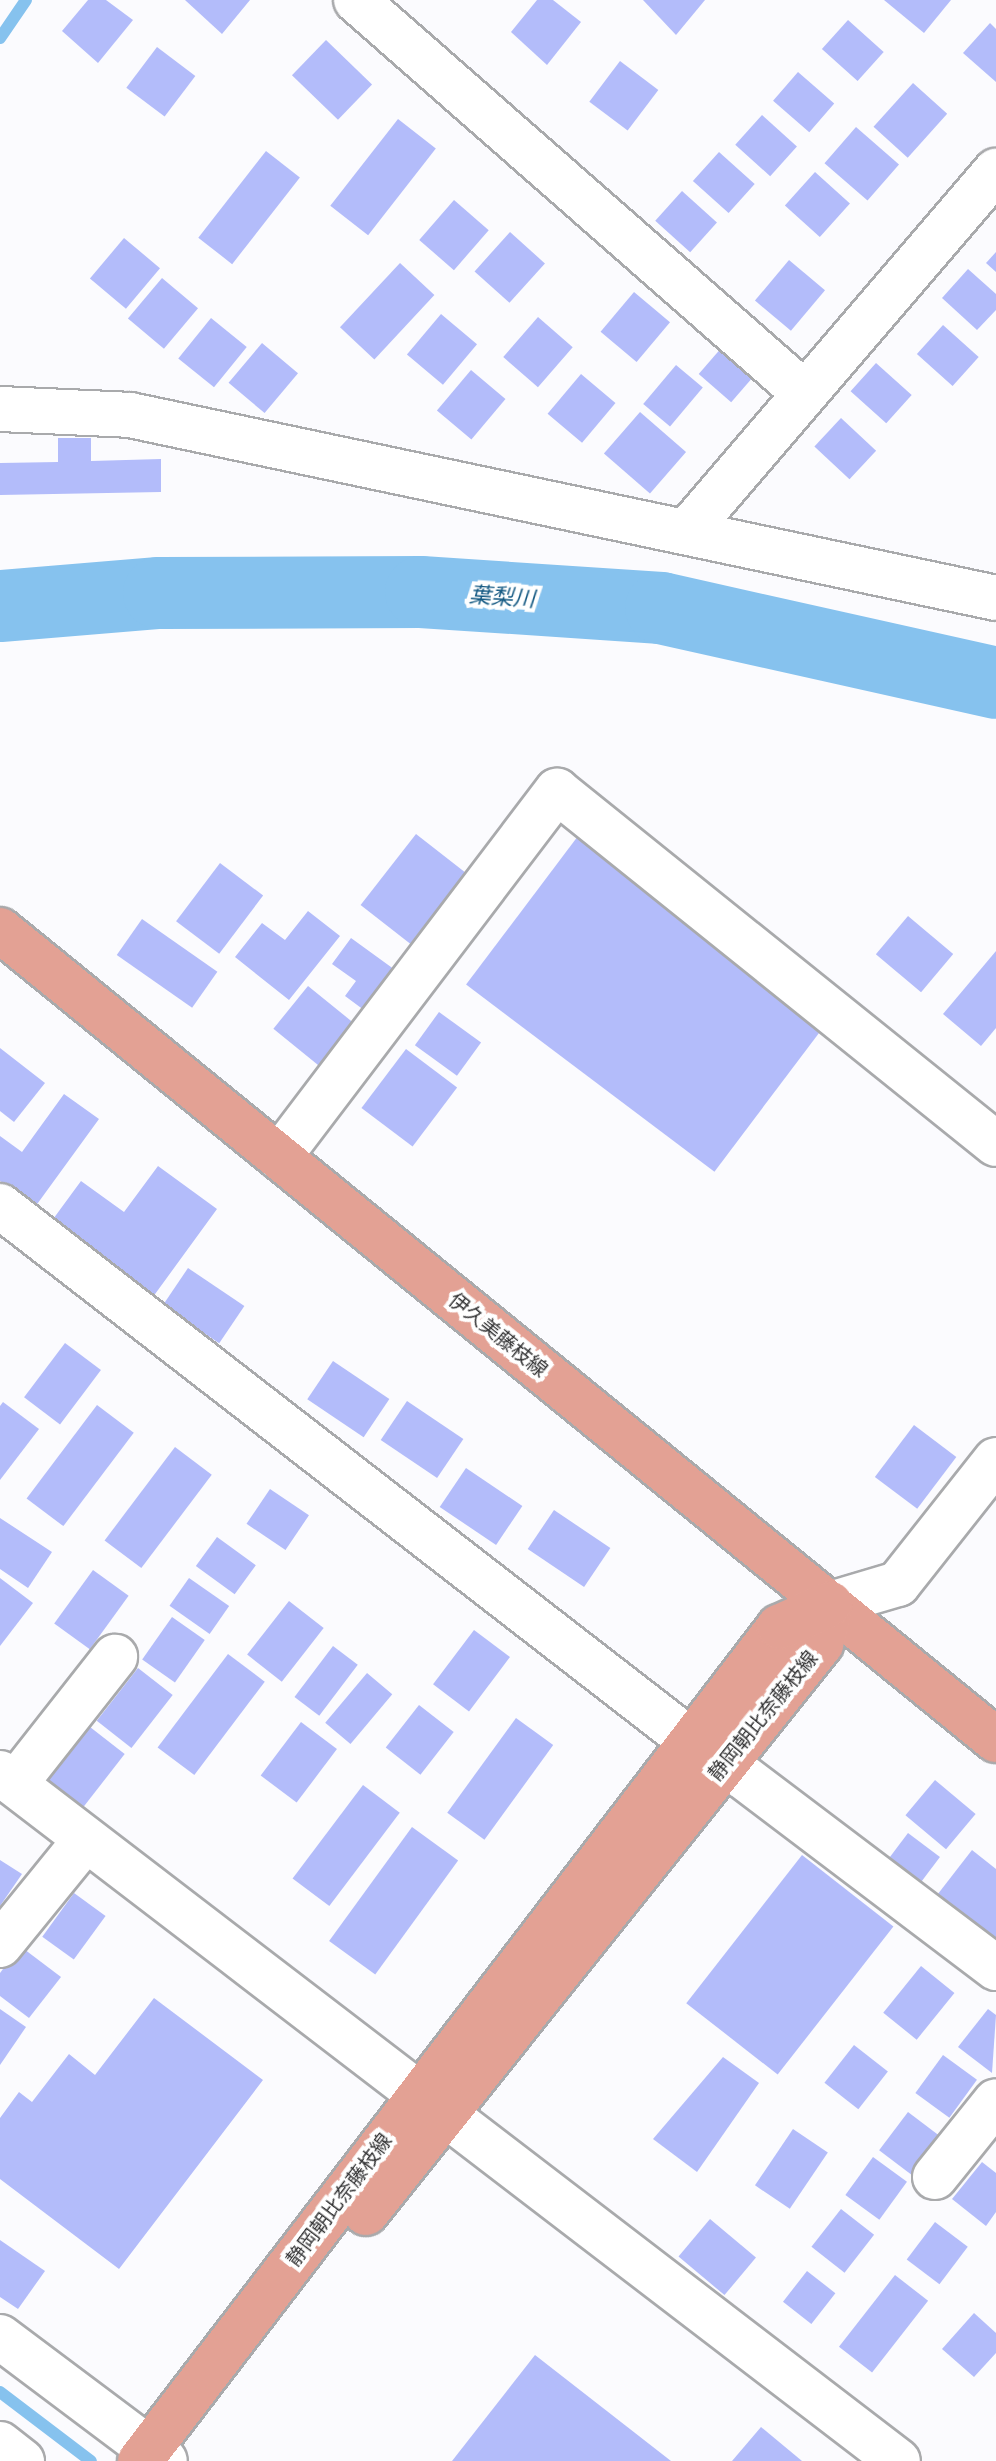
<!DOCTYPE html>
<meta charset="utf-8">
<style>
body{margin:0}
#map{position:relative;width:996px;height:2461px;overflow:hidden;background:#fbfbfe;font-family:"DM Sans","Noto Sans JP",sans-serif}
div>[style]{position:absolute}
.stream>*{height:12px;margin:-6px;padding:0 6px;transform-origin:6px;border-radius:6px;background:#86c2ee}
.river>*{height:72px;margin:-36px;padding:0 36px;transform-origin:36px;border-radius:36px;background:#86c2ee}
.building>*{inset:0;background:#b3bcfa;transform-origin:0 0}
.roads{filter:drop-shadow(2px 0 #a9aaac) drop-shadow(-2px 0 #a9aaac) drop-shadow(0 2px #a9aaac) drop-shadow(0 -2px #a9aaac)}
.minor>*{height:44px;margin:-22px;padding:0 22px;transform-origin:22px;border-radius:22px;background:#fff}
.major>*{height:44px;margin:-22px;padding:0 22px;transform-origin:22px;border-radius:22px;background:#e3a194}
span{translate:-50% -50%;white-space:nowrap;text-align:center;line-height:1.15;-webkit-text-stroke:8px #fff;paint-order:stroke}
.street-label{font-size:20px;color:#313132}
.water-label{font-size:22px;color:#115781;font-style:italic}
</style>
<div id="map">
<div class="stream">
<div style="left:0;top:38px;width:46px;rotate:-55.6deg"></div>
<div style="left:0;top:2392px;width:114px;rotate:37.2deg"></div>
</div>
<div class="river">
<div style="left:0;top:606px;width:160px;rotate:-4.7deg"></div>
<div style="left:159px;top:593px;width:262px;rotate:-0.2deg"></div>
<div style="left:421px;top:592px;width:241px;rotate:3.8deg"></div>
<div style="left:661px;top:608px;width:343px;rotate:12.6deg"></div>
</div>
<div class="building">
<div style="clip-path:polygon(88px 0,106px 0,133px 20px,98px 63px,62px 31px)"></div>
<div style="clip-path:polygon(185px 0,250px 0,222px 34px)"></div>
<div style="clip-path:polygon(537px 0,553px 0,581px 22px,547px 65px,511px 32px)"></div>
<div style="clip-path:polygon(643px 0,705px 0,676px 35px)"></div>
<div style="clip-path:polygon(884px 0,951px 0,924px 33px)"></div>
<div style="left:848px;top:20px;width:48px;height:39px;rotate:42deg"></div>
<div style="clip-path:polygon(990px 23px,996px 29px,996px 82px,963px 53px)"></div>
<div style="left:326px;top:40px;width:64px;height:49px;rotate:44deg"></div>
<div style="left:157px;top:47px;width:48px;height:51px;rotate:37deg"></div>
<div style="left:620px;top:61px;width:48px;height:51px;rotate:37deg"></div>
<div style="left:798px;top:72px;width:48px;height:38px;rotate:41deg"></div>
<div style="left:913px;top:83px;width:46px;height:59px;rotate:42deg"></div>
<div style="left:762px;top:115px;width:47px;height:40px;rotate:42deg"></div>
<div style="left:398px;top:119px;width:48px;height:110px;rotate:38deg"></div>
<div style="left:856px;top:127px;width:57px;height:48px;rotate:41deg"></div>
<div style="left:266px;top:151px;width:43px;height:110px;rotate:38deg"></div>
<div style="left:719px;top:152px;width:48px;height:39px;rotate:42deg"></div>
<div style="left:815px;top:172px;width:47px;height:45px;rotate:42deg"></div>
<div style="left:682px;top:191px;width:47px;height:40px;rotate:42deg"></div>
<div style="left:454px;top:200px;width:46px;height:53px;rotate:41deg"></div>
<div style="left:510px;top:232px;width:47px;height:53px;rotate:42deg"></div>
<div style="left:124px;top:238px;width:47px;height:53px;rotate:40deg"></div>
<div style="clip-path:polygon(996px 252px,996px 272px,986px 263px)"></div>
<div style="left:789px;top:260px;width:47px;height:53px;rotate:40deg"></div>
<div style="left:400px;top:263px;width:47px;height:88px;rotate:43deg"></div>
<div style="clip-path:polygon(968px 269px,996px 294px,996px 310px,977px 330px,942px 298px)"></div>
<div style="left:162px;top:278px;width:47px;height:53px;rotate:40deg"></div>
<div style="left:634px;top:292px;width:47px;height:52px;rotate:40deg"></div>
<div style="left:441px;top:314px;width:47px;height:53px;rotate:40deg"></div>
<div style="left:538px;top:317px;width:46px;height:53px;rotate:41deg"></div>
<div style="left:211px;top:318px;width:46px;height:52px;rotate:39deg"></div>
<div style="left:943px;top:325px;width:48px;height:39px;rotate:42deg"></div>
<div style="left:262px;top:343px;width:47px;height:52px;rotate:40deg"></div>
<div style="left:723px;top:346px;width:43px;height:37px;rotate:41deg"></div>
<div style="left:876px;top:363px;width:48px;height:38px;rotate:42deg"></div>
<div style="left:676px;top:365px;width:35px;height:51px;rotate:40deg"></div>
<div style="left:471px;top:370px;width:45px;height:53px;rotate:40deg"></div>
<div style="left:581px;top:374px;width:45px;height:52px;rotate:40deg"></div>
<div style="left:640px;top:412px;width:61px;height:55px;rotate:41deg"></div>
<div style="left:841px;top:418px;width:48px;height:39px;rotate:43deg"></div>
<div style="clip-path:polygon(58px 438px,91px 438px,91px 461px,161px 459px,161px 492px,0 495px,0 463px,58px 462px)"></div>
<div style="left:416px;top:834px;width:63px;height:90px;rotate:38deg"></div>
<div style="left:578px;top:836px;width:311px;height:186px;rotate:37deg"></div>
<div style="left:220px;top:863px;width:54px;height:73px;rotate:37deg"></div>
<div style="clip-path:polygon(308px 911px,340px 936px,289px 1000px,235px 957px,262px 923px,285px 940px)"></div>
<div style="left:908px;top:916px;width:59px;height:50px;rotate:40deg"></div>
<div style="left:142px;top:919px;width:92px;height:44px;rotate:35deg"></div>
<div style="clip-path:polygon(351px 938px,402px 975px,372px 1016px,345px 996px,356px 981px,332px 964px)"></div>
<div style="clip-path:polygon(996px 951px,996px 1028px,981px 1046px,943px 1014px)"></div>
<div style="left:308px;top:986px;width:63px;height:55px;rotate:39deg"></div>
<div style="left:439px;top:1012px;width:52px;height:41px;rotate:36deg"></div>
<div style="clip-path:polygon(0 1048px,45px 1083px,14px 1122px,0 1111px)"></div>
<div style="left:406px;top:1049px;width:64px;height:74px;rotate:37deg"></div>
<div style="clip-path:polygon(64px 1094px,99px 1119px,35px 1207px,0 1181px,0 1136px,22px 1152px)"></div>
<div style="clip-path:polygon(158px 1166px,217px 1209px,150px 1301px,48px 1226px,81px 1181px,124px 1212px)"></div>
<div style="left:188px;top:1268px;width:68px;height:45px;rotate:34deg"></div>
<div style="left:65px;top:1343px;width:45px;height:68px;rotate:37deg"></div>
<div style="left:333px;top:1361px;width:68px;height:46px;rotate:34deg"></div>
<div style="left:407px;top:1401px;width:68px;height:47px;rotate:34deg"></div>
<div style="clip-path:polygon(3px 1402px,39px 1429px,0 1480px,0 1406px)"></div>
<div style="left:97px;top:1405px;width:46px;height:117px;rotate:37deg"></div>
<div style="left:914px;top:1425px;width:53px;height:65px;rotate:37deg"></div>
<div style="left:175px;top:1447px;width:46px;height:117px;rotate:37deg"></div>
<div style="left:466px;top:1468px;width:68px;height:47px;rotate:34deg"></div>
<div style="left:270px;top:1489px;width:47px;height:42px;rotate:34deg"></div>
<div style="left:554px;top:1510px;width:68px;height:47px;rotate:34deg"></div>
<div style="clip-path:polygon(0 1518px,52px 1552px,28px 1588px,0 1569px)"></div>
<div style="left:217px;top:1537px;width:48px;height:36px;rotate:36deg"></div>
<div style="left:93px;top:1570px;width:44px;height:66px;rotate:36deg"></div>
<div style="clip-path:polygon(0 1578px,33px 1603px,0 1646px)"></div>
<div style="left:189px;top:1578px;width:49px;height:34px;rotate:35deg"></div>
<div style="left:289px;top:1601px;width:44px;height:68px;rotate:38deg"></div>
<div style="left:172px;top:1617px;width:40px;height:52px;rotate:35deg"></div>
<div style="left:474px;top:1630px;width:45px;height:68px;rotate:37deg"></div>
<div style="left:333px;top:1646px;width:31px;height:64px;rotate:37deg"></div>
<div style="left:228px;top:1654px;width:46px;height:117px;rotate:37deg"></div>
<div style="left:138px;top:1668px;width:44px;height:67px;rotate:38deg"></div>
<div style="left:367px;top:1673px;width:33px;height:65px;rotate:40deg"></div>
<div style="left:419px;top:1705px;width:44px;height:54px;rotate:38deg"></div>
<div style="left:516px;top:1718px;width:46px;height:117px;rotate:36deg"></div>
<div style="left:301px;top:1722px;width:45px;height:67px;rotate:37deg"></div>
<div style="left:90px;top:1727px;width:44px;height:68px;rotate:38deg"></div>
<div style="left:935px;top:1780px;width:53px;height:46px;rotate:40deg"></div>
<div style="left:363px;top:1785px;width:46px;height:117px;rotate:37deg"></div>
<div style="left:412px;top:1827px;width:57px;height:141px;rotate:36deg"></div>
<div style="left:908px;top:1833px;width:40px;height:36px;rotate:37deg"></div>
<div style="clip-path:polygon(972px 1850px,996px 1869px,996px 1947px,934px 1899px)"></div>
<div style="left:802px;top:1855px;width:116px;height:188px;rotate:38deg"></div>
<div style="clip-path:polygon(0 1860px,22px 1874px,0 1906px)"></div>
<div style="left:74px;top:1893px;width:39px;height:54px;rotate:36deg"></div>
<div style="clip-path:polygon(20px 1946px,61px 1977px,29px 2018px,0 1996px,0 1973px)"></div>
<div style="left:921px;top:1966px;width:43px;height:60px;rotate:39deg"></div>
<div style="clip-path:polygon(154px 1998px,263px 2080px,119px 2269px,0 2179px,0 2118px,19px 2092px,32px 2102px,69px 2054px,95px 2075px)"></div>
<div style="clip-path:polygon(0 2009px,26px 2027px,0 2065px)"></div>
<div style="clip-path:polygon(988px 2009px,996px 2015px,992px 2073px,958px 2047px)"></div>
<div style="left:854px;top:2045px;width:43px;height:48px;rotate:38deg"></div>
<div style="left:943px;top:2055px;width:42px;height:47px;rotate:36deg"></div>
<div style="clip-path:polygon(723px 2057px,759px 2083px,697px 2172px,653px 2139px)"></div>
<div style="left:908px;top:2112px;width:43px;height:48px;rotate:37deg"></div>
<div style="left:793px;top:2129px;width:42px;height:68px;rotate:34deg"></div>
<div style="left:873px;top:2157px;width:42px;height:47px;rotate:36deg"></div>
<div style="clip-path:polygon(982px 2162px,996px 2173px,996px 2212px,986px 2226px,952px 2199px)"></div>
<div style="left:841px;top:2209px;width:42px;height:48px;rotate:38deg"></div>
<div style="left:710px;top:2219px;width:60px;height:49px;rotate:40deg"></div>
<div style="left:935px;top:2222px;width:41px;height:47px;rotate:37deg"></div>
<div style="clip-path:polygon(0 2240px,45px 2271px,18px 2309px,0 2297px)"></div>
<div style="left:807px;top:2271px;width:36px;height:39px;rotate:38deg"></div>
<div style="left:895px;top:2275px;width:42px;height:91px;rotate:38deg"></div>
<div style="clip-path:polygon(974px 2313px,996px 2333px,996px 2353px,974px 2377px,942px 2349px)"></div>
<div style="clip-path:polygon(535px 2355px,671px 2461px,452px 2461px)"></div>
<div style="clip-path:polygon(761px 2427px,802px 2461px,732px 2461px)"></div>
</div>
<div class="roads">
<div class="minor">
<div style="left:356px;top:0;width:595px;rotate:41.25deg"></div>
<div style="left:0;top:409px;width:130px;rotate:2.6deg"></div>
<div style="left:130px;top:415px;width:885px;rotate:11.93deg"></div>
<div style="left:689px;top:529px;width:472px;rotate:-49.4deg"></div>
<div style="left:279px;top:1157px;width:460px;rotate:-52.8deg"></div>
<div style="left:557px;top:791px;width:563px;rotate:38.8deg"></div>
<div style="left:0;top:1206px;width:874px;rotate:37.75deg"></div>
<div style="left:830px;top:1604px;width:71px;rotate:-16.4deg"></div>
<div style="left:898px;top:1584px;width:158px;rotate:-51.7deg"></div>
<div style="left:725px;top:1763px;width:340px;rotate:37.1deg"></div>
<div style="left:0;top:1773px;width:1131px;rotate:37.46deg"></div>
<div style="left:15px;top:1784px;width:162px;rotate:-51.8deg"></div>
<div style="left:0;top:1945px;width:136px;rotate:-50.9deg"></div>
<div style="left:935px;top:2177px;width:97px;rotate:-51.2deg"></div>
<div style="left:0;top:2337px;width:206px;rotate:36.9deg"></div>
<div style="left:0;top:2444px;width:28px;rotate:38deg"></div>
</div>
<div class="major">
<div style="left:0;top:930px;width:1284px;rotate:39.12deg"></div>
<div style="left:366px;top:2213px;width:729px;rotate:-51.35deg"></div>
<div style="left:821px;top:1644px;width:41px;rotate:-77.3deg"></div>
<div style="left:140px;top:2461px;width:1051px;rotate:-52.54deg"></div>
<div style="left:779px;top:1627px;width:56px;rotate:-24.3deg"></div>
</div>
</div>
<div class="street-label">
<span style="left:498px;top:1335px;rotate:39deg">伊久美藤枝線</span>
<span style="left:763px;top:1716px;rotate:-51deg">静岡朝比奈藤枝線</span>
<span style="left:339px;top:2200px;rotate:-53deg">静岡朝比奈藤枝線</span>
</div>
<div class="water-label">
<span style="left:502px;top:597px;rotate:4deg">葉梨川</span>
</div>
</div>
